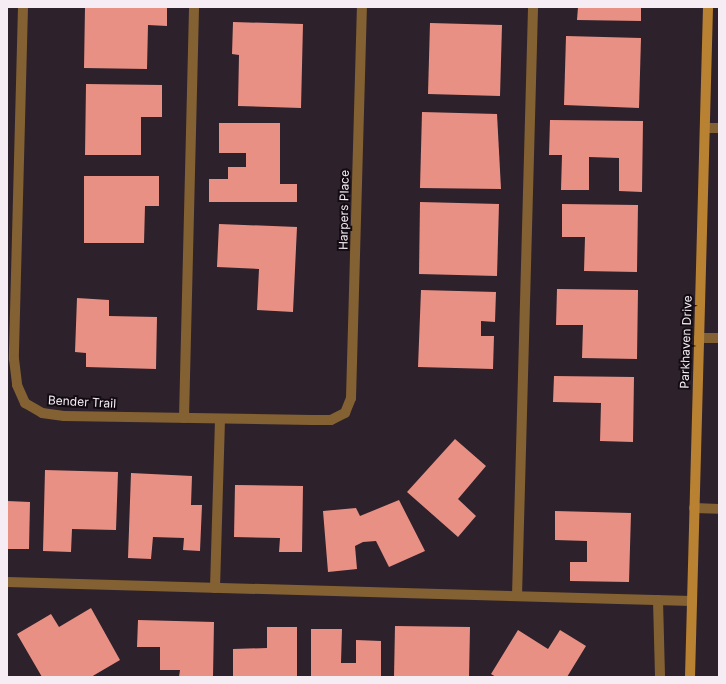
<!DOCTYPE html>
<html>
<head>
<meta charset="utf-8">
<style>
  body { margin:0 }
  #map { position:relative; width:726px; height:684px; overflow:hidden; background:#2d212c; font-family:Inter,sans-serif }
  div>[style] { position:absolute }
  .building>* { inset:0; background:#e99084 }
  .lane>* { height:10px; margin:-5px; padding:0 5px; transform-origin:5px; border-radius:5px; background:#836133 }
  .street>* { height:10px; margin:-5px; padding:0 5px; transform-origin:5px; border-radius:5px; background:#836133 }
  .secondary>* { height:10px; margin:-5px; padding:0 5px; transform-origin:5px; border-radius:5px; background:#b88232 }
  span { translate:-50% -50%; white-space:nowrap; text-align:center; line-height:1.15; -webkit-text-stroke:4px #120c12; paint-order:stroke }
  .street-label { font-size:12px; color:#f5ecf4 }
  .frame { position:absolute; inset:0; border:8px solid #f5ecf4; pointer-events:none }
</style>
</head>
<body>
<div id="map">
  <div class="building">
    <i style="clip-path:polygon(85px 7px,167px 7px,167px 26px,148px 25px,147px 69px,84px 68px)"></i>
    <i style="clip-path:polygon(578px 7px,641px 7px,641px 21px,577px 20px)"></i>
    <i style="clip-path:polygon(233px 22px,303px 24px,301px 108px,238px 106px,239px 55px,232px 54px)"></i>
    <i style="clip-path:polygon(430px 23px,502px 25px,500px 96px,428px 94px)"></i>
    <i style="clip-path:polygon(566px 36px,641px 38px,639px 108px,564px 105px)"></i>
    <i style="clip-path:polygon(86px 84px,162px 85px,162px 117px,141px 117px,141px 155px,85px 155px)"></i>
    <i style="clip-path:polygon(422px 112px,497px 114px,501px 189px,420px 188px)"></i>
    <i style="clip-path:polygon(550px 120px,643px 121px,642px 192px,619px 191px,619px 158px,589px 157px,589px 190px,561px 190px,562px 155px,549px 155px)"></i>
    <i style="clip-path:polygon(219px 123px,280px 123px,280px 184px,297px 184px,297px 202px,209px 202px,209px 179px,228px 179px,228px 167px,246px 167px,246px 153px,219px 153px)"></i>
    <i style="clip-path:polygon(84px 176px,159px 176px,159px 206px,145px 206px,144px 243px,84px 243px)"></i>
    <i style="clip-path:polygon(420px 202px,499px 204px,497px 276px,419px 274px)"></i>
    <i style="clip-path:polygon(562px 204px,638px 205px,637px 272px,584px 271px,585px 237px,562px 237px)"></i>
    <i style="clip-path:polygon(219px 224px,297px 227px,293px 312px,257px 310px,259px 269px,217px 267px)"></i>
    <i style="clip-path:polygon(557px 289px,638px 290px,637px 359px,582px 358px,583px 325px,556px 325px)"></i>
    <i style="clip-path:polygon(421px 290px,496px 292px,495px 322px,481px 321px,481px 336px,494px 336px,493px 369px,418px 367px)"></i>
    <i style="clip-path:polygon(77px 298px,109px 300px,109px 316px,157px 317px,156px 369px,86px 367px,86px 353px,75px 352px)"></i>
    <i style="clip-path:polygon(554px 376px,634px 377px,633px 442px,600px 441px,601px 403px,553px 402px)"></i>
    <i style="clip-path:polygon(455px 439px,486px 466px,458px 499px,476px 516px,458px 537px,407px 492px)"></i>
    <i style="clip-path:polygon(45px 470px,118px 472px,116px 530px,72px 529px,71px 552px,43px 551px)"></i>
    <i style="clip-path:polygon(131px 473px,192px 476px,191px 505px,202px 505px,200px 551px,183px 550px,184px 538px,153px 537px,151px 559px,128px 558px)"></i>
    <i style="clip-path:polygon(235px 485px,303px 486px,302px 552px,279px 552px,280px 538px,234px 537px)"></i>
    <i style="clip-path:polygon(399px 500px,425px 551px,389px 567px,376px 541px,363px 542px,355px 546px,357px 569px,328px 572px,323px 511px,356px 508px,360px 516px)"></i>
    <i style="clip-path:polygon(7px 501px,30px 502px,29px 549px,7px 549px)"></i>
    <i style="clip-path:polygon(555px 511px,631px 513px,629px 582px,570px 581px,570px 562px,587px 562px,587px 541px,555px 540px)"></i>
    <i style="clip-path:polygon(91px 608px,120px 660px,91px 677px,42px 677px,17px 634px,51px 614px,59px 627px)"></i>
    <i style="clip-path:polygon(138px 620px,214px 622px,213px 677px,179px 677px,180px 670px,160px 670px,160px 647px,137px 647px)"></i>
    <i style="clip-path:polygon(395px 626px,470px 627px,469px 677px,394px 677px)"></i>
    <i style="clip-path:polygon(267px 627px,297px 627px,297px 677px,233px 677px,233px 649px,267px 648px)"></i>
    <i style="clip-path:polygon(311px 629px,342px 629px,341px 663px,356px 663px,356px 640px,381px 641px,381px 677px,311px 677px)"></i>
    <i style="clip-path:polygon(518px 630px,548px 649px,560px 630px,586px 646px,567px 677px,496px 677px,491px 674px)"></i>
  </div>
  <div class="lane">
    <i style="left:699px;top:338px;width:20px"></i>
    <i style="left:184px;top:418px;width:411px;rotate:-88.6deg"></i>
    <i style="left:7px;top:582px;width:685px;rotate:1.59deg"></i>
    <i style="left:215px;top:588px;width:169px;rotate:-88.3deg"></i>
    <i style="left:517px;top:596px;width:589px;rotate:-88.44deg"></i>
    <i style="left:658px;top:600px;width:77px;rotate:88.5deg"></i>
  </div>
  <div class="street">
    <i style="left:23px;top:7px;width:352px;rotate:91.5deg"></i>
    <i style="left:14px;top:359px;width:26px;rotate:83deg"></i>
    <i style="left:17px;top:385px;width:20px;rotate:66deg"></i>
    <i style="left:25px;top:403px;width:20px;rotate:30deg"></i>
    <i style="left:42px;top:413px;width:22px;rotate:8deg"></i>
    <i style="left:64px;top:416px;width:248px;rotate:0.9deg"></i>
    <i style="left:312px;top:420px;width:19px"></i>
    <i style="left:331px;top:420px;width:16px;rotate:-27deg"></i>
    <i style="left:345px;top:413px;width:16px;rotate:-68deg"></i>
    <i style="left:351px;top:398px;width:391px;rotate:-88.4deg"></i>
    <i style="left:705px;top:128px;width:14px"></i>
    <i style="left:694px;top:508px;width:25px;rotate:2deg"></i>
  </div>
  <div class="secondary">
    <i style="left:690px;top:677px;width:670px;rotate:-88.46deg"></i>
  </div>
  <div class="street-label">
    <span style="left:344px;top:210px;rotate:-89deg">Harpers Place</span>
    <span style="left:686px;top:342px;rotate:-88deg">Parkhaven Drive</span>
    <span style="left:82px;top:402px;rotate:3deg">Bender Trail</span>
  </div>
  <div class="frame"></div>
</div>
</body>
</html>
